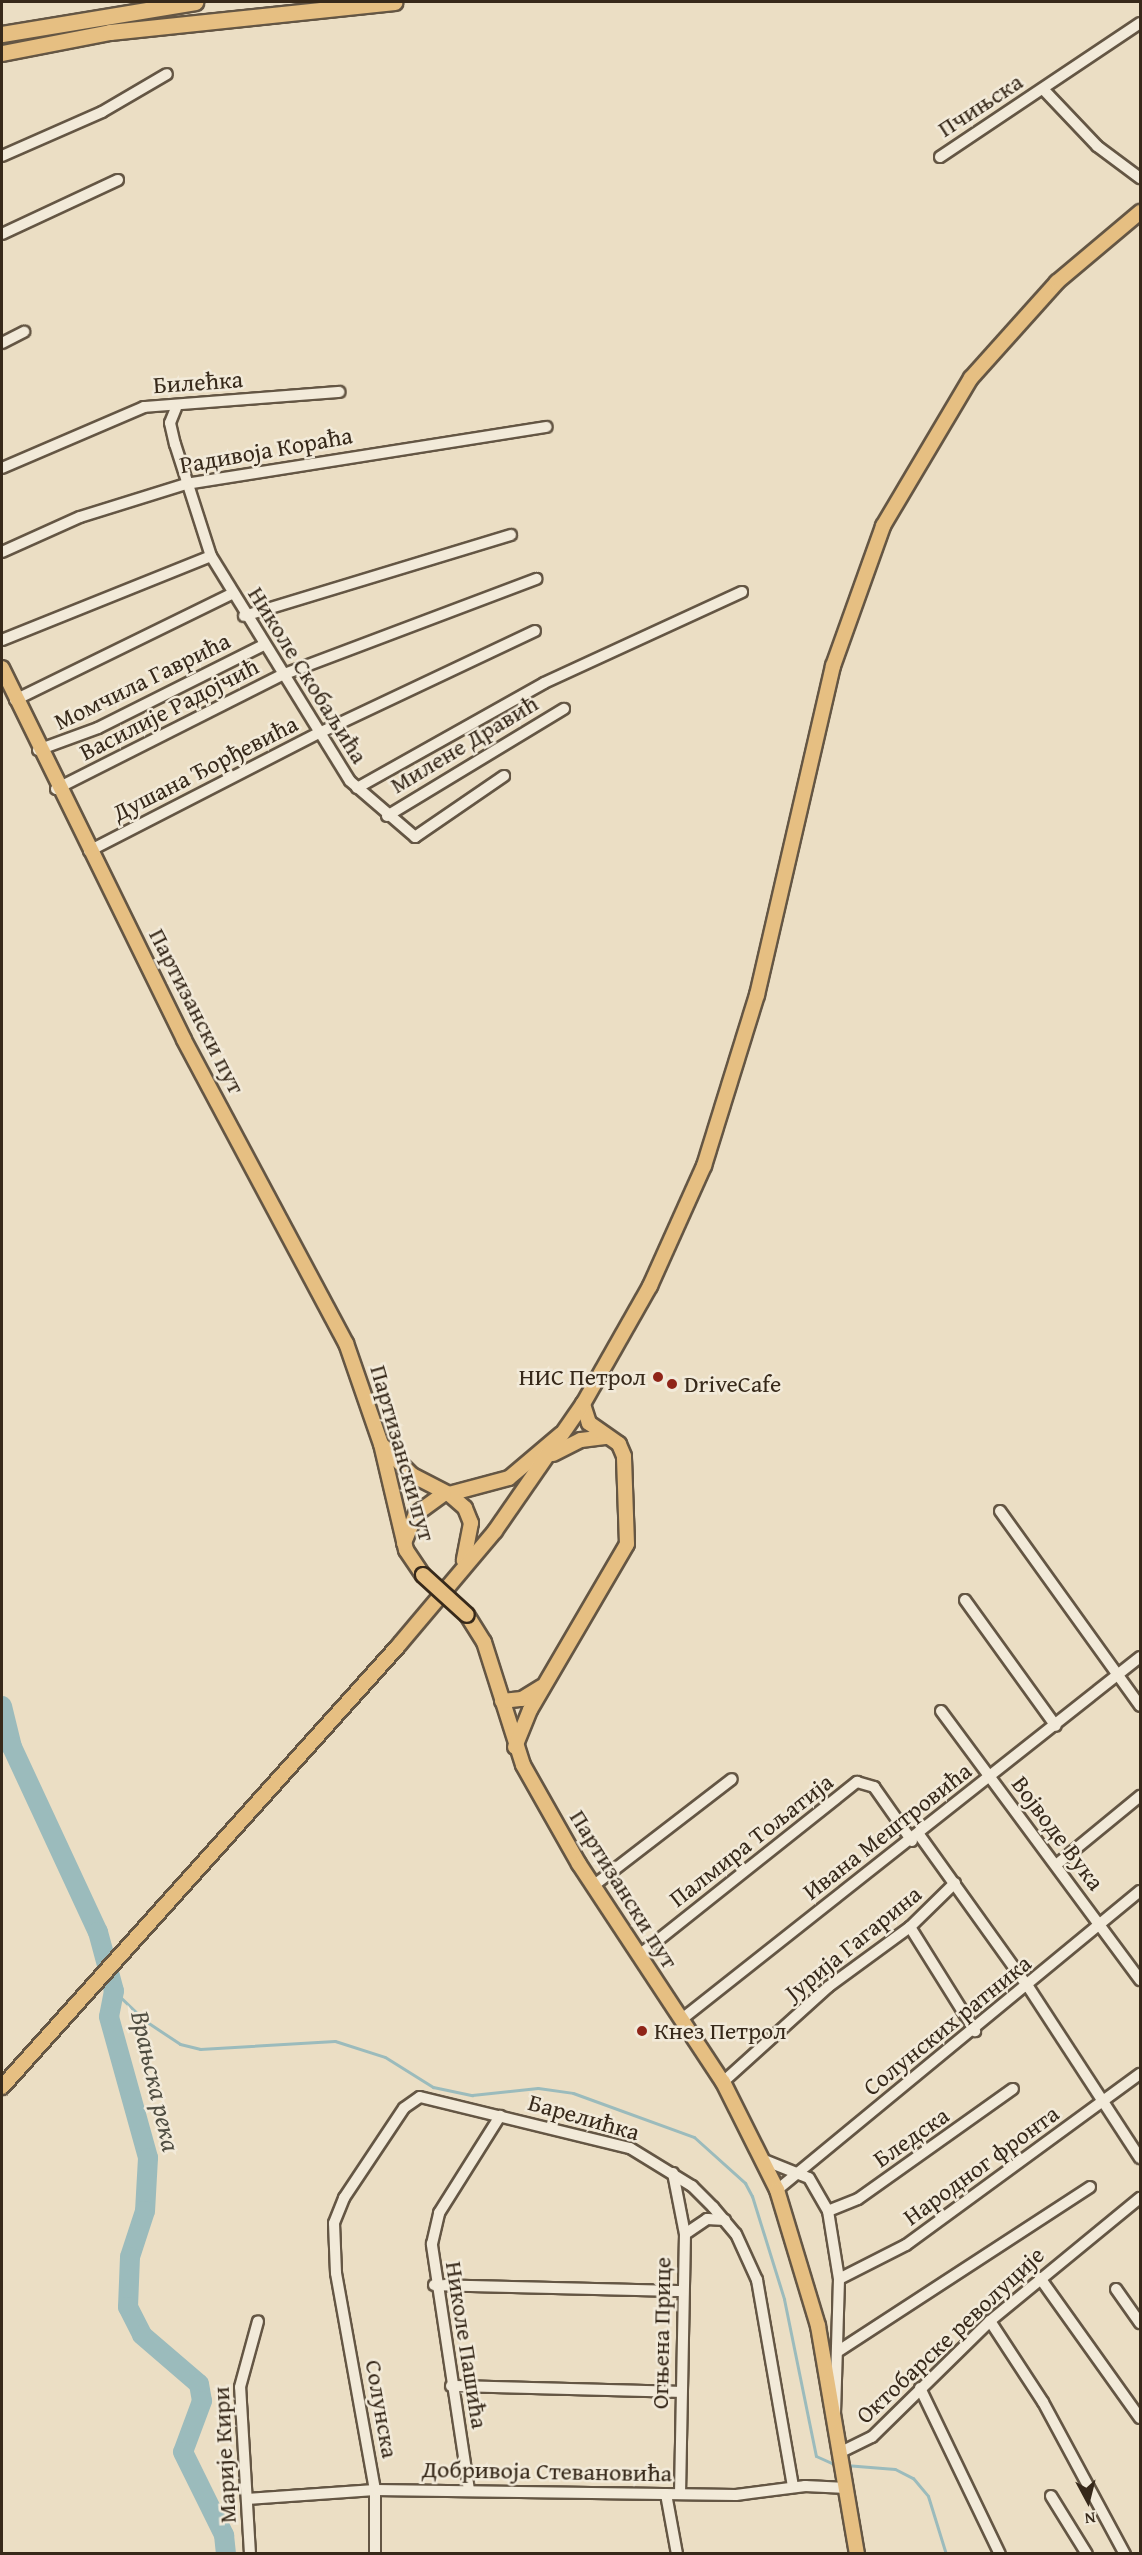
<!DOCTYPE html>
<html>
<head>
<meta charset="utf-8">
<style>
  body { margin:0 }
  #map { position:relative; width:1142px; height:2555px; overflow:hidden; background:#ebdec4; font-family:"Gentium Book Plus",serif }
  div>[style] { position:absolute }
  .stream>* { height:3px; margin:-1.5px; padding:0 1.5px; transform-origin:1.5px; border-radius:1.5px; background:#9bbbbc }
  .river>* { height:20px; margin:-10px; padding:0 10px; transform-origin:10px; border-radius:10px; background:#9bbbbc }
  .roads { filter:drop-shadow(2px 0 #645644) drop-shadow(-2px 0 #645644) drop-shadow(0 2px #645644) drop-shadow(0 -2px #645644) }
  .minor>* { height:10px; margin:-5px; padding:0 5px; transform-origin:5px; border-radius:5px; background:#f2ead9 }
  .major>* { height:14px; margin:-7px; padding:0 7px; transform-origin:7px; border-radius:7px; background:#e6bf82 }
  .highway>* { height:15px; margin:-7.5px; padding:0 7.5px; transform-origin:7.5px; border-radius:7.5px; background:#e6bf82 }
  .bridges { filter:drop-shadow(2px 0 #37291a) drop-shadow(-2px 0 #37291a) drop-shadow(0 2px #37291a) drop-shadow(0 -2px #37291a) }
  .major-bridge>* { height:14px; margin:-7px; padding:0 7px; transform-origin:7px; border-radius:7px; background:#e6bf82 }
  .dots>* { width:16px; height:16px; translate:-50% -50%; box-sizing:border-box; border:3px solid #f2ead9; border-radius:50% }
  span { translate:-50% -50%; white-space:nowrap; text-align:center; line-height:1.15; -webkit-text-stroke:5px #f2ead9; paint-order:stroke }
  .street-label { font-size:24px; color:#37291a }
  .poi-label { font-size:24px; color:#37291a }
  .right { translate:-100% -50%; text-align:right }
  .left { translate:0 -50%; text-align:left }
  .water-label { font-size:26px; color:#504e42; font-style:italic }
  .frame { position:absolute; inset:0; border:3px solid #37291a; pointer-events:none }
  .north { position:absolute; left:1058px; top:2471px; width:60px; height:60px; -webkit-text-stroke:4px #f2ead9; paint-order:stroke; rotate:173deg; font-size:16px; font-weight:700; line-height:24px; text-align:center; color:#37291a }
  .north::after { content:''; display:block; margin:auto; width:21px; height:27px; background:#37291a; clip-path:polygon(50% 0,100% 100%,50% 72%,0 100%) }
</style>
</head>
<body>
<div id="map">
  <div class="stream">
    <i style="left:114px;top:1991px;width:42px;rotate:44deg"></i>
    <i style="left:144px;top:2020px;width:43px;rotate:33.7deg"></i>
    <i style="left:180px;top:2044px;width:21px;rotate:14deg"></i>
    <i style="left:200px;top:2049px;width:135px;rotate:-3.4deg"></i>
    <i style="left:335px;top:2041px;width:52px;rotate:17.7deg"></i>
    <i style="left:385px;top:2057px;width:57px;rotate:32deg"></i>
    <i style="left:433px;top:2087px;width:40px;rotate:12deg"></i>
    <i style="left:472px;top:2095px;width:66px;rotate:-6.1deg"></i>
    <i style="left:538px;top:2088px;width:35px;rotate:8deg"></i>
    <i style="left:573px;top:2093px;width:129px;rotate:20deg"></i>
    <i style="left:694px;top:2137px;width:69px;rotate:42deg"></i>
    <i style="left:745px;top:2183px;width:15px;rotate:62deg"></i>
    <i style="left:752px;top:2196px;width:108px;rotate:72.7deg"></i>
    <i style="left:784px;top:2299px;width:160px;rotate:78.5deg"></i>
    <i style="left:816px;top:2456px;width:24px;rotate:24deg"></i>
    <i style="left:845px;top:2465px;width:50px;rotate:4.6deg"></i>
    <i style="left:895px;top:2469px;width:20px;rotate:27deg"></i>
    <i style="left:913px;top:2478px;width:23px;rotate:50deg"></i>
    <i style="left:928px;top:2496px;width:61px;rotate:72.8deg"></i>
  </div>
  <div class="river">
    <i style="left:2px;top:1706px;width:42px;rotate:76.3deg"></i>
    <i style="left:12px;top:1747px;width:204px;rotate:65.1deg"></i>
    <i style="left:98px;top:1932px;width:61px;rotate:74.8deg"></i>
    <i style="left:114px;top:1991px;width:26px;rotate:101deg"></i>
    <i style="left:109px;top:2017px;width:146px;rotate:74.5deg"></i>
    <i style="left:148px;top:2158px;width:53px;rotate:93.2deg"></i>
    <i style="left:145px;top:2211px;width:48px;rotate:108.1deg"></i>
    <i style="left:130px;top:2257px;width:50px;rotate:92.3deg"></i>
    <i style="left:128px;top:2307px;width:31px;rotate:63deg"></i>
    <i style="left:142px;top:2335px;width:75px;rotate:40.7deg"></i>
    <i style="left:199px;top:2384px;width:17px;rotate:80deg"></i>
    <i style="left:202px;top:2401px;width:54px;rotate:110.4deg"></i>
    <i style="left:183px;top:2452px;width:93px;rotate:63.7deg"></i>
    <i style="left:224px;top:2535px;width:19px;rotate:84deg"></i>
  </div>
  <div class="roads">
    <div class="minor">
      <i style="left:1043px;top:89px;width:79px;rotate:46.5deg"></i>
      <i style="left:1097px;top:146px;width:54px;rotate:36.7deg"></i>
      <i style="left:2px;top:156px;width:109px;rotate:-23.7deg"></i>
      <i style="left:102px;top:112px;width:75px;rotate:-30.3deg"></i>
      <i style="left:940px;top:157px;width:241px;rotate:-33.8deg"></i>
      <i style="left:2px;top:234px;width:128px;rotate:-25deg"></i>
      <i style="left:2px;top:343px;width:25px;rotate:-27deg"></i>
      <i style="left:176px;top:408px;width:16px;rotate:112deg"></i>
      <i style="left:170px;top:423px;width:22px;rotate:77deg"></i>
      <i style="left:175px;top:444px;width:118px;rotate:72.2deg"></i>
      <i style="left:211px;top:556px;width:264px;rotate:58.3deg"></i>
      <i style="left:350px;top:781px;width:86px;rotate:40.7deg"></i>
      <i style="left:415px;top:837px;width:108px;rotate:-34.4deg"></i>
      <i style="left:2px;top:468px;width:155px;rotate:-23.2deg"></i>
      <i style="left:144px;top:407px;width:196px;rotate:-4.4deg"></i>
      <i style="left:2px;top:552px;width:85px;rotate:-24.2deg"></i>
      <i style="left:80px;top:517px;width:111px;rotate:-17.3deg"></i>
      <i style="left:186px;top:484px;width:365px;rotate:-9deg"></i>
      <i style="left:244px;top:616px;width:279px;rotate:-16.9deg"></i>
      <i style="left:2px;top:640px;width:225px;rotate:-21.9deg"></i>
      <i style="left:15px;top:700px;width:241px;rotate:-26.1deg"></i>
      <i style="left:38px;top:750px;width:64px;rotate:-20.1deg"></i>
      <i style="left:98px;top:728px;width:183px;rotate:-26.6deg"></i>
      <i style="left:357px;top:788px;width:214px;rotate:-29.3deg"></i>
      <i style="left:544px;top:683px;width:218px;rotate:-24.7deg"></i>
      <i style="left:56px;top:789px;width:253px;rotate:-26.8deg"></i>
      <i style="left:282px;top:675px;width:272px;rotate:-20.7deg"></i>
      <i style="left:387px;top:816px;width:207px;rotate:-31.2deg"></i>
      <i style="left:89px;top:851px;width:256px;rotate:-27.2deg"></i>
      <i style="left:317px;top:734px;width:241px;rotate:-25.3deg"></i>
      <i style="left:1000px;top:1511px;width:240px;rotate:54.3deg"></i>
      <i style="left:965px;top:1600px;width:155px;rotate:54.2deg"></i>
      <i style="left:941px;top:1711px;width:335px;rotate:53.5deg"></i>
      <i style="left:920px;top:1836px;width:187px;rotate:54.4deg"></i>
      <i style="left:1029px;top:1988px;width:203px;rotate:56.9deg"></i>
      <i style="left:1056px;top:1865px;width:109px;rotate:-39.4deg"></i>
      <i style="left:593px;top:1886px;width:175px;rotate:-37.6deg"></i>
      <i style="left:910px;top:1927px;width:123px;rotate:58deg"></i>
      <i style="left:638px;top:1956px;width:280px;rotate:-38.5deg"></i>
      <i style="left:857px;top:1782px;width:18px;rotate:16deg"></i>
      <i style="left:874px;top:1787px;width:66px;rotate:54.9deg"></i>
      <i style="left:682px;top:2019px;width:584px;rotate:-38.32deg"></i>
      <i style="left:723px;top:2082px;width:142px;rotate:-42.1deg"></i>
      <i style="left:828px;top:1987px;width:102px;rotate:-36.2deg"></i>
      <i style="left:910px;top:1927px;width:63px;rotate:-44.4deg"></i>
      <i style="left:764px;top:2160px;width:48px;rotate:21.8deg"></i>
      <i style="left:809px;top:2178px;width:38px;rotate:60deg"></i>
      <i style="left:828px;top:2211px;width:69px;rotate:80.8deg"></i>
      <i style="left:839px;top:2279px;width:135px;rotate:91.7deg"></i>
      <i style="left:673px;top:2173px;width:62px;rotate:78.9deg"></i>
      <i style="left:685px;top:2234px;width:260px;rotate:91.1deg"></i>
      <i style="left:777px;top:2190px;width:470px;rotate:-39.5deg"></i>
      <i style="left:828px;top:2211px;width:32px;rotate:-22deg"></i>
      <i style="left:858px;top:2199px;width:190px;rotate:-35.4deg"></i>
      <i style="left:685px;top:2234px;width:27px;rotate:-34deg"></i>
      <i style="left:707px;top:2219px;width:18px;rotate:3deg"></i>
      <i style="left:1040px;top:2278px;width:172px;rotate:54.5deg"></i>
      <i style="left:839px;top:2279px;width:75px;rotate:-26.9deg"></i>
      <i style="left:906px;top:2245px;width:290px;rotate:-36.2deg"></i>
      <i style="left:434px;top:2285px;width:249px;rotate:1.4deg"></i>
      <i style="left:1116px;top:2289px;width:42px;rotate:54.8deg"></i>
      <i style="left:990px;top:2321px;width:97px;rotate:56.8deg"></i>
      <i style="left:1043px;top:2402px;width:173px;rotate:61.7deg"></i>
      <i style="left:837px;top:2352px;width:302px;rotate:-33.1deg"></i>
      <i style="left:451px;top:2386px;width:228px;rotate:1.5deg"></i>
      <i style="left:920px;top:2388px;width:184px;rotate:64.3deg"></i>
      <i style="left:841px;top:2452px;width:34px;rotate:-26deg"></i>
      <i style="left:872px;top:2437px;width:165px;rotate:-44.5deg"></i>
      <i style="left:990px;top:2321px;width:194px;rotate:-39.4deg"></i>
      <i style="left:469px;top:2490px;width:249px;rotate:-98.6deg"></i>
      <i style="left:432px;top:2244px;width:32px;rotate:-77deg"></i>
      <i style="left:439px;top:2213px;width:115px;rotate:-57.8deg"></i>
      <i style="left:666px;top:2494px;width:61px;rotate:79.6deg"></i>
      <i style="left:1051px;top:2496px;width:68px;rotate:58.2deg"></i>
      <i style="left:247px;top:2499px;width:128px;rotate:-4deg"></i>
      <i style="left:375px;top:2490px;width:361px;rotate:0.8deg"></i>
      <i style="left:736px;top:2495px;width:70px;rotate:-7.4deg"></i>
      <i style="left:805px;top:2486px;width:42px;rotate:2.7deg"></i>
      <i style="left:250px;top:2554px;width:167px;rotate:-93.4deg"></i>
      <i style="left:240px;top:2387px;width:68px;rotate:-74.7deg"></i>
      <i style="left:375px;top:2554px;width:64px;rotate:-90deg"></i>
      <i style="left:375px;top:2490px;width:220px;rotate:-100.2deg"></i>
      <i style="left:336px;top:2273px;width:50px;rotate:-92.3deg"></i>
      <i style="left:334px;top:2223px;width:27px;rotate:-68deg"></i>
      <i style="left:344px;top:2198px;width:108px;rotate:-56.3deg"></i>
      <i style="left:404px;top:2108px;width:19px;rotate:-35deg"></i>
      <i style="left:420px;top:2097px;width:216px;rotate:13.7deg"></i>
      <i style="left:630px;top:2148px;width:73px;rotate:31.5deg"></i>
      <i style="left:692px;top:2186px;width:30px;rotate:45deg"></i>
      <i style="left:713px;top:2207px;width:35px;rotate:50deg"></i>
      <i style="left:736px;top:2234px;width:51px;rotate:65.5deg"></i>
      <i style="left:757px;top:2280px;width:210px;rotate:80.1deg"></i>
    </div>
    <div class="major">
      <i style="left:2px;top:668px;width:414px;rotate:63.9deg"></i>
      <i style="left:184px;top:1040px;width:344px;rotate:61.9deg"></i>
      <i style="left:346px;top:1343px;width:107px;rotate:70.9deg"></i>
      <i style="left:381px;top:1444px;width:109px;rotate:76.7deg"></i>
      <i style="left:406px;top:1550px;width:30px;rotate:56deg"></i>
      <i style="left:383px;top:1446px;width:41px;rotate:45deg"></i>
      <i style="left:412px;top:1475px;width:42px;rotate:27.2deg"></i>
      <i style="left:449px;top:1494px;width:62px;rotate:-14.9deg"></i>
      <i style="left:509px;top:1478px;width:68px;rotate:-40.2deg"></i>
      <i style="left:553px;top:1454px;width:31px;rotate:-27deg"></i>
      <i style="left:581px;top:1440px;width:26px;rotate:-7deg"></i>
      <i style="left:449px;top:1494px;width:21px;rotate:41deg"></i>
      <i style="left:465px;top:1508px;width:16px;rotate:68deg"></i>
      <i style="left:471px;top:1523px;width:38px;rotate:101deg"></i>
      <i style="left:404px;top:1543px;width:31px;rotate:-68deg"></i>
      <i style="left:416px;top:1514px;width:34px;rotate:-36deg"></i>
      <i style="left:467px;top:1615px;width:32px;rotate:58deg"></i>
      <i style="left:484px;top:1642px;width:129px;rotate:72.4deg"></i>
      <i style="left:523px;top:1765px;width:114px;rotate:60.5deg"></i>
      <i style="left:579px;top:1864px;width:261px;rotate:56.6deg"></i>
      <i style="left:723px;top:2082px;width:121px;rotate:63.4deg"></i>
      <i style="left:777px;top:2190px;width:142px;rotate:73.2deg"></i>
      <i style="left:818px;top:2326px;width:231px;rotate:80.3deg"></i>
      <i style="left:502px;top:1701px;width:20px;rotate:-6deg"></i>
      <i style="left:522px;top:1699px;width:22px;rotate:-32deg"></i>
      <i style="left:515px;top:1747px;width:40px;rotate:-68deg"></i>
      <i style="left:530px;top:1710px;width:192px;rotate:-59.7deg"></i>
      <i style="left:627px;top:1544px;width:88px;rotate:-92deg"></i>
      <i style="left:624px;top:1456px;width:13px;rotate:-113deg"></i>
      <i style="left:619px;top:1444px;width:37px;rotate:-145deg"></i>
      <i style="left:589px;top:1423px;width:20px;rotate:-108deg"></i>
      <i style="left:2px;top:2087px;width:594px;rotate:-48.07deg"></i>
      <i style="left:399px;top:1645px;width:149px;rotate:-49.9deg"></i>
      <i style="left:495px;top:1531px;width:155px;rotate:-55.3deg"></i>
      <i style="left:583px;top:1404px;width:136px;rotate:-60.4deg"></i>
      <i style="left:650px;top:1286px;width:132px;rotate:-65.8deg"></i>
      <i style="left:704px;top:1166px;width:179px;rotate:-72.8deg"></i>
      <i style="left:757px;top:995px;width:338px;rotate:-77deg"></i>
      <i style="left:833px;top:666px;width:149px;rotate:-70.3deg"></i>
      <i style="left:883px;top:526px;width:172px;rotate:-59.3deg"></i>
      <i style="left:971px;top:378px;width:129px;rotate:-48.1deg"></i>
      <i style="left:1057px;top:282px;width:109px;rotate:-40.1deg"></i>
    </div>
    <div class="highway">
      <i style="left:2px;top:34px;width:196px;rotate:-9.4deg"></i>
      <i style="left:2px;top:53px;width:110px;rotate:-11deg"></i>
      <i style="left:110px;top:32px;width:286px;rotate:-6deg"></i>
    </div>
  </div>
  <div class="bridges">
    <div class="major-bridge">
      <i style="left:423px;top:1575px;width:59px;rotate:42.3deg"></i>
    </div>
  </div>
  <div class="dots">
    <i style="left:658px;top:1377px;background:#8f2418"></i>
    <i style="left:672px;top:1384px;background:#8f2418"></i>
    <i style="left:642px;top:2031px;background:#8f2418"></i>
  </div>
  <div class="street-label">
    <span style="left:980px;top:105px;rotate:-33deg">Пчињска</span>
    <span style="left:198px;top:382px;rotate:-4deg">Билећка</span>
    <span style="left:266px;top:450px;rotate:-10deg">Радивоја Кораћа</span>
    <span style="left:308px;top:675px;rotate:58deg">Николе Скобаљића</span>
    <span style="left:142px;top:681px;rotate:-26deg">Момчила Гаврића</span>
    <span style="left:169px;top:709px;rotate:-27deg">Василије Радојчић</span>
    <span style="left:464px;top:744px;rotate:-31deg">Милене Дравић</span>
    <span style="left:205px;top:768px;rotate:-27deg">Душана Ђорђевића</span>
    <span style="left:197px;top:1011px;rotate:63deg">Партизански пут</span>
    <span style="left:403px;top:1453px;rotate:74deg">Партизански пут</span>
    <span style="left:887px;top:1831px;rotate:-38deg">Ивана Мештровића</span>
    <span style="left:1058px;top:1833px;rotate:53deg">Војводе Вука</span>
    <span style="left:751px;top:1840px;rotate:-38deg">Палмира Тољатија</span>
    <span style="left:624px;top:1889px;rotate:58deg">Партизански пут</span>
    <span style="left:853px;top:1943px;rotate:-39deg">Јурија Гагарина</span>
    <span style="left:947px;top:2025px;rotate:-39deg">Солунских ратника</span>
    <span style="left:584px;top:2117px;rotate:16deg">Барелићка</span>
    <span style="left:911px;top:2137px;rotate:-35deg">Бледска</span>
    <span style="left:981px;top:2165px;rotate:-36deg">Народног фронта</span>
    <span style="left:661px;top:2333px;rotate:-89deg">Огњена Прице</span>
    <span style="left:950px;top:2335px;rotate:-43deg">Октобарске револуције</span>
    <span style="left:467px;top:2345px;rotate:81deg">Николе Пашића</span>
    <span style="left:382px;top:2409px;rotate:80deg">Солунска</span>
    <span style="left:224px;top:2455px;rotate:-93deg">Марије Кири</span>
    <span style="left:547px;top:2471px;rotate:1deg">Добривоја Стевановића</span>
  </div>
  <div class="poi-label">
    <span class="right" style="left:646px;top:1377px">НИС Петрол</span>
    <span class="left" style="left:684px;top:1384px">DriveCafe</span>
    <span class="left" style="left:654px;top:2031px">Кнез Петрол</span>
  </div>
  <div class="water-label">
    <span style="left:156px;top:2081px;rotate:77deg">Врањска река</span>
  </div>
  <div class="frame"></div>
  <div class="north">N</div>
</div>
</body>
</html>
